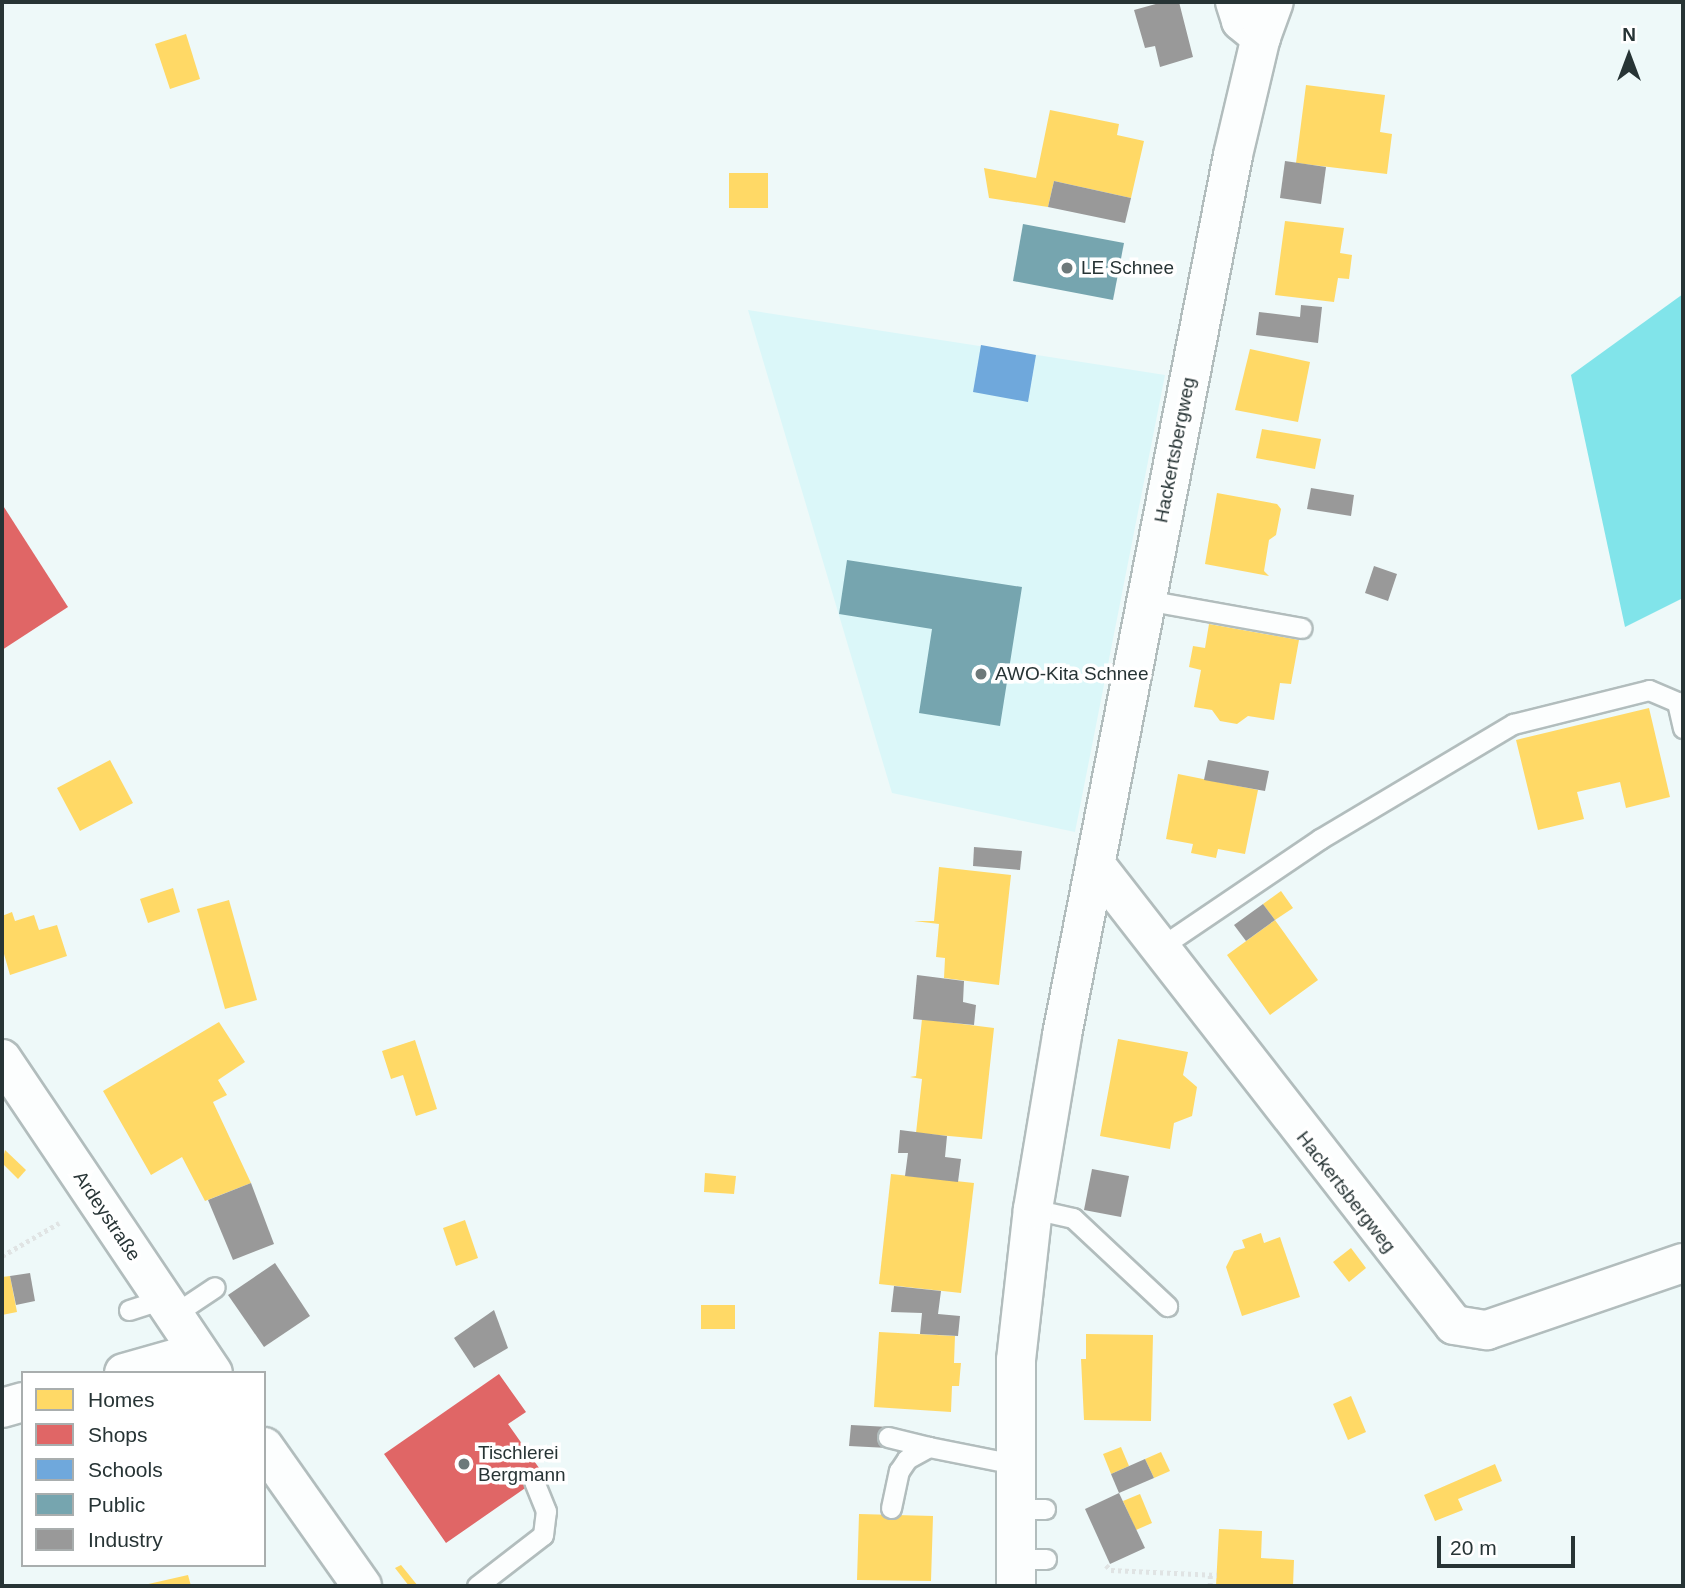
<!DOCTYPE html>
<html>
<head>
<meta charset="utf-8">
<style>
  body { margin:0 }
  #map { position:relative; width:1685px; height:1588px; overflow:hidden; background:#eef9f9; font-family:Helvetica,sans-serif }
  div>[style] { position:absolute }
  .built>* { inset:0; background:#dbf7f9 }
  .forest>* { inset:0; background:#81e4ea }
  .homes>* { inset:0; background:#ffd966 }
  .shops>* { inset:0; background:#e06666 }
  .schools>* { inset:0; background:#6fa8dc }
  .public>* { inset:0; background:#76a5af }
  .industry>* { inset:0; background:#999 }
  .path>* { height:4.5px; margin-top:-2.25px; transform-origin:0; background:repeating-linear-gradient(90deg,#e0e4e4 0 3.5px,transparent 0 7px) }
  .roads { filter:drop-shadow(2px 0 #b2bdbd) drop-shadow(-2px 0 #b2bdbd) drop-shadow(0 2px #b2bdbd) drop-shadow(0 -2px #b2bdbd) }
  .service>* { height:19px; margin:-9.5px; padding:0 9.5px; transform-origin:9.5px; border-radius:9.5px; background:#fcfefe }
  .minor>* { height:38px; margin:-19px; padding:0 19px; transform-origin:19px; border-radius:19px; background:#fcfefe }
  .secondary>* { height:38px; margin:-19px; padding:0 19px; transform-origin:19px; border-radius:19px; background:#fcfefe }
  .dots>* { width:19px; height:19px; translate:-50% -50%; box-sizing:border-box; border:4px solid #fff; border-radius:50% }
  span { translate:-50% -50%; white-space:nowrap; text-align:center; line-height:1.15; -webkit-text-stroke:7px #fff; paint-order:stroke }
  .poi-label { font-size:19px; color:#273435 }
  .left { translate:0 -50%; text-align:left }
  .street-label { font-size:19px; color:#273435 }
  .frame { position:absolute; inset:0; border:4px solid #273435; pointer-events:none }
  .legend { position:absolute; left:21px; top:1371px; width:245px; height:196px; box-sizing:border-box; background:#fff; border:2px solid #a9aeae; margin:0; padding:9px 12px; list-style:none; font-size:21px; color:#273435 }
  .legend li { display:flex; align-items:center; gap:14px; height:35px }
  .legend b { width:35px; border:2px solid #a9aeae }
  .north { position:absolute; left:1594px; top:21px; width:70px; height:70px; -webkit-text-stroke:5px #fff; paint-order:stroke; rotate:0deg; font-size:19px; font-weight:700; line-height:28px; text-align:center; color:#273435 }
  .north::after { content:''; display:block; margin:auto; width:24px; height:32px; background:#273435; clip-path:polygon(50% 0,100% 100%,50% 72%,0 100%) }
  .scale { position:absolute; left:1437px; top:1536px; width:138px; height:32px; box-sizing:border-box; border:4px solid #273435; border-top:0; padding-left:9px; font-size:21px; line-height:24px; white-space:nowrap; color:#273435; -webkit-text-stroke:5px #fff; paint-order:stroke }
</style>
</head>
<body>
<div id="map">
  <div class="built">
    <i style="clip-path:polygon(748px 310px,1165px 375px,1075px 832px,892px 793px)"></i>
  </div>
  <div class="forest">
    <i style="clip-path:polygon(1683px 294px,1683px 598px,1625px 627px,1571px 375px)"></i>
  </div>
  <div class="homes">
    <i style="clip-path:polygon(186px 34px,200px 79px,170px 89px,155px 44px)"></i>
    <i style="clip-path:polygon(1306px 85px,1385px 95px,1380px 132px,1392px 134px,1387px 174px,1296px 163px)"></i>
    <i style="clip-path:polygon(1050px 110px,1119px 124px,1117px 135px,1144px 141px,1131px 198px,1054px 181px,1048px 207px,989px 198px,984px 168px,1036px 178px)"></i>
    <i style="clip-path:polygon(729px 173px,768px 173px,768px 208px,729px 208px)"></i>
    <i style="clip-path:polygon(1285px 221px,1344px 228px,1340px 253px,1352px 255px,1349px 279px,1338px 278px,1334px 302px,1275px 295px)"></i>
    <i style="clip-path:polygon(1250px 349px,1310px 362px,1298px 422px,1235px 410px)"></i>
    <i style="clip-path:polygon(1262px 429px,1321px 439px,1315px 469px,1256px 458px)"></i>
    <i style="clip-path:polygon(1217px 493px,1277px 504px,1281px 509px,1276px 535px,1269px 540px,1264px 571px,1269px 576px,1205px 564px)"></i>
    <i style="clip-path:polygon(1209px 624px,1299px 640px,1291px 684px,1280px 683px,1274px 720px,1248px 716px,1237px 724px,1220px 721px,1212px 710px,1194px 707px,1201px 670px,1189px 667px,1193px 646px,1205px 648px)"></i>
    <i style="clip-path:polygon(1649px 708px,1670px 797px,1626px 808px,1620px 782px,1577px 792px,1584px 819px,1538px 830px,1516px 740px)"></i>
    <i style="clip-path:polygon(110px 760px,133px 803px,80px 831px,57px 788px)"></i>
    <i style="clip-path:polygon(1178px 774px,1258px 790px,1245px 854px,1218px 849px,1216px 858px,1191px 853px,1193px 844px,1166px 839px)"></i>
    <i style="clip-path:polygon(939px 867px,1011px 875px,999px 985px,944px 978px,945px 958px,936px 957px,939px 924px,914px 921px,934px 921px)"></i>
    <i style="clip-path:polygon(173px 888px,180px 912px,148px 923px,140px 899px)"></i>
    <i style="clip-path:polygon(1281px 891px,1293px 908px,1275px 920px,1318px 980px,1270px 1015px,1227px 955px,1275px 920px,1263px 904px)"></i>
    <i style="clip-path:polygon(229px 900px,257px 1000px,225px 1009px,197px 909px)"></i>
    <i style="clip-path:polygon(12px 912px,15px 921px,34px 915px,39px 930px,57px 925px,67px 956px,10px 975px,2px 947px,2px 916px)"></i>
    <i style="clip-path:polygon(922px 1019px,994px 1028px,982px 1139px,916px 1133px,922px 1079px,910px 1077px,916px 1076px)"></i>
    <i style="clip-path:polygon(219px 1022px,245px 1062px,218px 1080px,227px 1095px,213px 1102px,251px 1183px,205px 1201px,182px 1157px,151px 1175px,103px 1091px)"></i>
    <i style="clip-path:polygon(1118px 1039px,1188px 1052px,1183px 1075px,1197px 1087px,1192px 1116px,1174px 1123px,1170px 1149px,1100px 1136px)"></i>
    <i style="clip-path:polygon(415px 1040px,437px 1109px,416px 1116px,403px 1075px,391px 1079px,382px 1051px)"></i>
    <i style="clip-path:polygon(5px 1150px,26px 1170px,18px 1179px,2px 1163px)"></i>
    <i style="clip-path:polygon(705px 1173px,736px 1176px,734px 1194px,704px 1192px)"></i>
    <i style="clip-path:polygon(891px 1174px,974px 1183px,961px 1293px,879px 1284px)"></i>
    <i style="clip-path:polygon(465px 1220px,478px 1258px,456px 1266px,443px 1228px)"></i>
    <i style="clip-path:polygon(1261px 1233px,1264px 1243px,1280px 1237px,1300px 1297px,1242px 1316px,1226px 1267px,1234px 1251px,1245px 1248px,1242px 1240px)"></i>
    <i style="clip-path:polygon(1351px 1248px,1366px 1268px,1349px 1282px,1333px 1262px)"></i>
    <i style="clip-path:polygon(10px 1276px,17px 1312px,2px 1315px,2px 1277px)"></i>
    <i style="clip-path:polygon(701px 1305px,735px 1305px,735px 1329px,701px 1329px)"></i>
    <i style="clip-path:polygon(879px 1332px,955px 1336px,954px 1363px,961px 1363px,960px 1374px,959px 1386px,952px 1386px,951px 1412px,874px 1407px)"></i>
    <i style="clip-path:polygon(1086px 1334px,1153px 1335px,1151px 1421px,1084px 1420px,1081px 1359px,1086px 1359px)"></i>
    <i style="clip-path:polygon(1351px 1396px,1366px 1432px,1348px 1440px,1333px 1404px)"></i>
    <i style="clip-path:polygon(1121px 1447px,1129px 1466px,1111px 1474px,1103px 1454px)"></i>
    <i style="clip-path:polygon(1161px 1452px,1170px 1471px,1154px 1478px,1145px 1459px)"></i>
    <i style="clip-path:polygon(1495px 1464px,1502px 1481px,1458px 1499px,1463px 1510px,1435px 1521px,1424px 1495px)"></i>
    <i style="clip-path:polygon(1140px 1494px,1152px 1523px,1136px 1530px,1123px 1501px)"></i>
    <i style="clip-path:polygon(859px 1514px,933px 1516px,931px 1581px,857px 1580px)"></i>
    <i style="clip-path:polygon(1219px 1529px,1262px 1531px,1261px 1558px,1294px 1560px,1293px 1586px,1216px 1586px)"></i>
    <i style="clip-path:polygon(401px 1565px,418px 1586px,409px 1586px,395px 1568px)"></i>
    <i style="clip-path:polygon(188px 1575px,191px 1586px,144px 1586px,144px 1585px)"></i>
  </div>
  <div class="shops">
    <i style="clip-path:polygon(2px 504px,68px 607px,2px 650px)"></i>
    <i style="clip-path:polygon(499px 1374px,526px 1412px,508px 1424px,544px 1475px,446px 1543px,384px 1454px)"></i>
  </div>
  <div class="schools">
    <i style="clip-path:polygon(981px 345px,1036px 355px,1028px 402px,973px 392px)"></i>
  </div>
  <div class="public">
    <i style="clip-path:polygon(1023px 224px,1124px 243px,1113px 300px,1013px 281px)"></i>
    <i style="clip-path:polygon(847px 560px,1022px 587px,1000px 726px,919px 713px,932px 629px,839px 614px)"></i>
  </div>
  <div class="industry">
    <i style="clip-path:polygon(1163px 2px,1179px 2px,1193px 57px,1160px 67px,1155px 46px,1145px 48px,1134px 10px)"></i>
    <i style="clip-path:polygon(1285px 161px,1326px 167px,1321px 204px,1280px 198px)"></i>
    <i style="clip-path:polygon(1054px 181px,1131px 198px,1125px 223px,1048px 207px)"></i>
    <i style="clip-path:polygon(1301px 305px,1322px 307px,1318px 343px,1256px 335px,1259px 312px,1300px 317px)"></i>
    <i style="clip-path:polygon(1311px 488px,1354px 495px,1351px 516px,1307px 509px)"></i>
    <i style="clip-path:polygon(1374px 566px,1397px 574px,1388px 601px,1365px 593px)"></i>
    <i style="clip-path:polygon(1208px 760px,1269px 771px,1265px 791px,1204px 780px)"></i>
    <i style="clip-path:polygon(974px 847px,1022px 851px,1020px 870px,973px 866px)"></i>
    <i style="clip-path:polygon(1263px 904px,1275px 920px,1246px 941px,1234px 925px)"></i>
    <i style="clip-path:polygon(917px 975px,964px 981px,963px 1002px,976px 1005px,974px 1025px,913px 1019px)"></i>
    <i style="clip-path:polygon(900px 1130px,947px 1136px,945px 1157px,961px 1159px,958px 1182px,905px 1176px,908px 1153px,898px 1153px)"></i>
    <i style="clip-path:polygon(1092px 1169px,1129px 1176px,1121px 1217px,1084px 1210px)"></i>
    <i style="clip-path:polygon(251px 1183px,274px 1244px,233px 1260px,208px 1200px)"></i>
    <i style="clip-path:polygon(275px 1263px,310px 1316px,264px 1347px,228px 1295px)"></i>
    <i style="clip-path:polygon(30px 1273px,35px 1301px,16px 1305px,10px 1276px)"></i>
    <i style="clip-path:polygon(894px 1286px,941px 1291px,938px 1314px,960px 1316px,958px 1336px,920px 1334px,922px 1313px,891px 1312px)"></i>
    <i style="clip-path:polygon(494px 1310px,508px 1348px,474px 1368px,454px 1338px)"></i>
    <i style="clip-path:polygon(851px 1425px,889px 1427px,888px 1448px,849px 1446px)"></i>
    <i style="clip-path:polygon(1145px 1459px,1154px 1478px,1119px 1493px,1111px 1474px)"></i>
    <i style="clip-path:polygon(1119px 1493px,1145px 1548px,1110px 1564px,1085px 1509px)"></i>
  </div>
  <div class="path">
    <i style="left:2px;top:1256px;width:66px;rotate:-30.1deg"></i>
    <i style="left:1106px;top:1565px;width:7px;rotate:45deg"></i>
    <i style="left:1111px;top:1570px;width:106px;rotate:2.7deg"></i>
    <i style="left:1210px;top:1586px;width:11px;rotate:-90deg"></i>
  </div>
  <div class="roads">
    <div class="service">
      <i style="left:1146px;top:600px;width:158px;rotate:10.2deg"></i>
      <i style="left:1162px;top:946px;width:191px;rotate:-34.1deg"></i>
      <i style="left:1320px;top:839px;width:225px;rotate:-30.8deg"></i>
      <i style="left:1513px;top:724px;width:140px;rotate:-14deg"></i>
      <i style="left:1649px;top:690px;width:30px;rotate:23deg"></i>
      <i style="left:1677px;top:702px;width:27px;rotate:77deg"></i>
      <i style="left:1033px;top:1209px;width:41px;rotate:12.7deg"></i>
      <i style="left:1073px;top:1218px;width:129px;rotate:43.1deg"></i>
      <i style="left:129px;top:1310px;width:35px;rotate:-18deg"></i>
      <i style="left:173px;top:1315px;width:50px;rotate:-33.7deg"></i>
      <i style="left:888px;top:1437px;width:42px;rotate:13.7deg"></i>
      <i style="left:891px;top:1508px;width:38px;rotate:-78deg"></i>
      <i style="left:899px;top:1471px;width:14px;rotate:-56deg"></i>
      <i style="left:907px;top:1459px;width:25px;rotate:-29deg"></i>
      <i style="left:929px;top:1447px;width:87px;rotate:11.3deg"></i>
      <i style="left:1015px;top:1509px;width:30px"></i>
      <i style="left:1015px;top:1559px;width:31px"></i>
      <i style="left:477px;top:1586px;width:83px;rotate:-37.7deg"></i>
      <i style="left:543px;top:1535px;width:24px;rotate:-83deg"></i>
      <i style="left:546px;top:1511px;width:31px;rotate:-112deg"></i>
    </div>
    <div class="minor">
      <i style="left:1235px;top:2px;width:20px;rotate:72deg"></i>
      <i style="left:1241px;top:21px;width:26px;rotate:39deg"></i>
      <i style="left:1095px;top:864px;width:584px;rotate:52.09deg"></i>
      <i style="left:1454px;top:1325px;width:33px;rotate:9deg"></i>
      <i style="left:1487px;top:1330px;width:207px;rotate:-18.9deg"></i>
      <i style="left:124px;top:1373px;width:77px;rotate:-15.8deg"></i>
      <i style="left:2px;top:1408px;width:22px;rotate:-16deg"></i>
      <i style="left:1016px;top:1586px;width:226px;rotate:-90deg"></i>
      <i style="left:1016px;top:1360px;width:152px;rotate:-83.6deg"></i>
      <i style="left:1033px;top:1209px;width:176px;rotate:-80.5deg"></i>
      <i style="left:1062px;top:1035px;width:896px;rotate:-79deg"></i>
      <i style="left:1233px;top:155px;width:121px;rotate:-76.7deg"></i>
      <i style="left:1261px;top:37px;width:37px;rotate:-70deg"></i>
    </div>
    <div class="secondary">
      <i style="left:2px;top:1059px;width:378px;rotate:56.1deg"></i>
      <i style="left:264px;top:1447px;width:170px;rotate:54.8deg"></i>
    </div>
  </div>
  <div class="dots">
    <i style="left:1067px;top:268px;background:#6d797a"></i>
    <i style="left:981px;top:674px;background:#6d797a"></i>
    <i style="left:464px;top:1464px;background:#6d797a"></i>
  </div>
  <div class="poi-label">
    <span class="left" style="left:1081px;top:268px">LE Schnee</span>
    <span class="left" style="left:995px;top:674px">AWO-Kita Schnee</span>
    <span class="left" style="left:478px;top:1464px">Tischlerei<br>Bergmann</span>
  </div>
  <div class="street-label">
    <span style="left:1175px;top:450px;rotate:-79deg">Hackertsbergweg</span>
    <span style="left:1346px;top:1192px;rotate:52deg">Hackertsbergweg</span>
    <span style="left:107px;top:1216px;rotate:56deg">Ardeystraße</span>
  </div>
  <div class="frame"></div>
  <ul class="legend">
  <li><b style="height:19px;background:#ffd966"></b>Homes</li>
  <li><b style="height:19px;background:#e06666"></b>Shops</li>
  <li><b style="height:19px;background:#6fa8dc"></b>Schools</li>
  <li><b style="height:19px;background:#76a5af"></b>Public</li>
  <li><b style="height:19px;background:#999"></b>Industry</li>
  </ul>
  <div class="north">N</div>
  <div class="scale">20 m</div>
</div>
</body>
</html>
